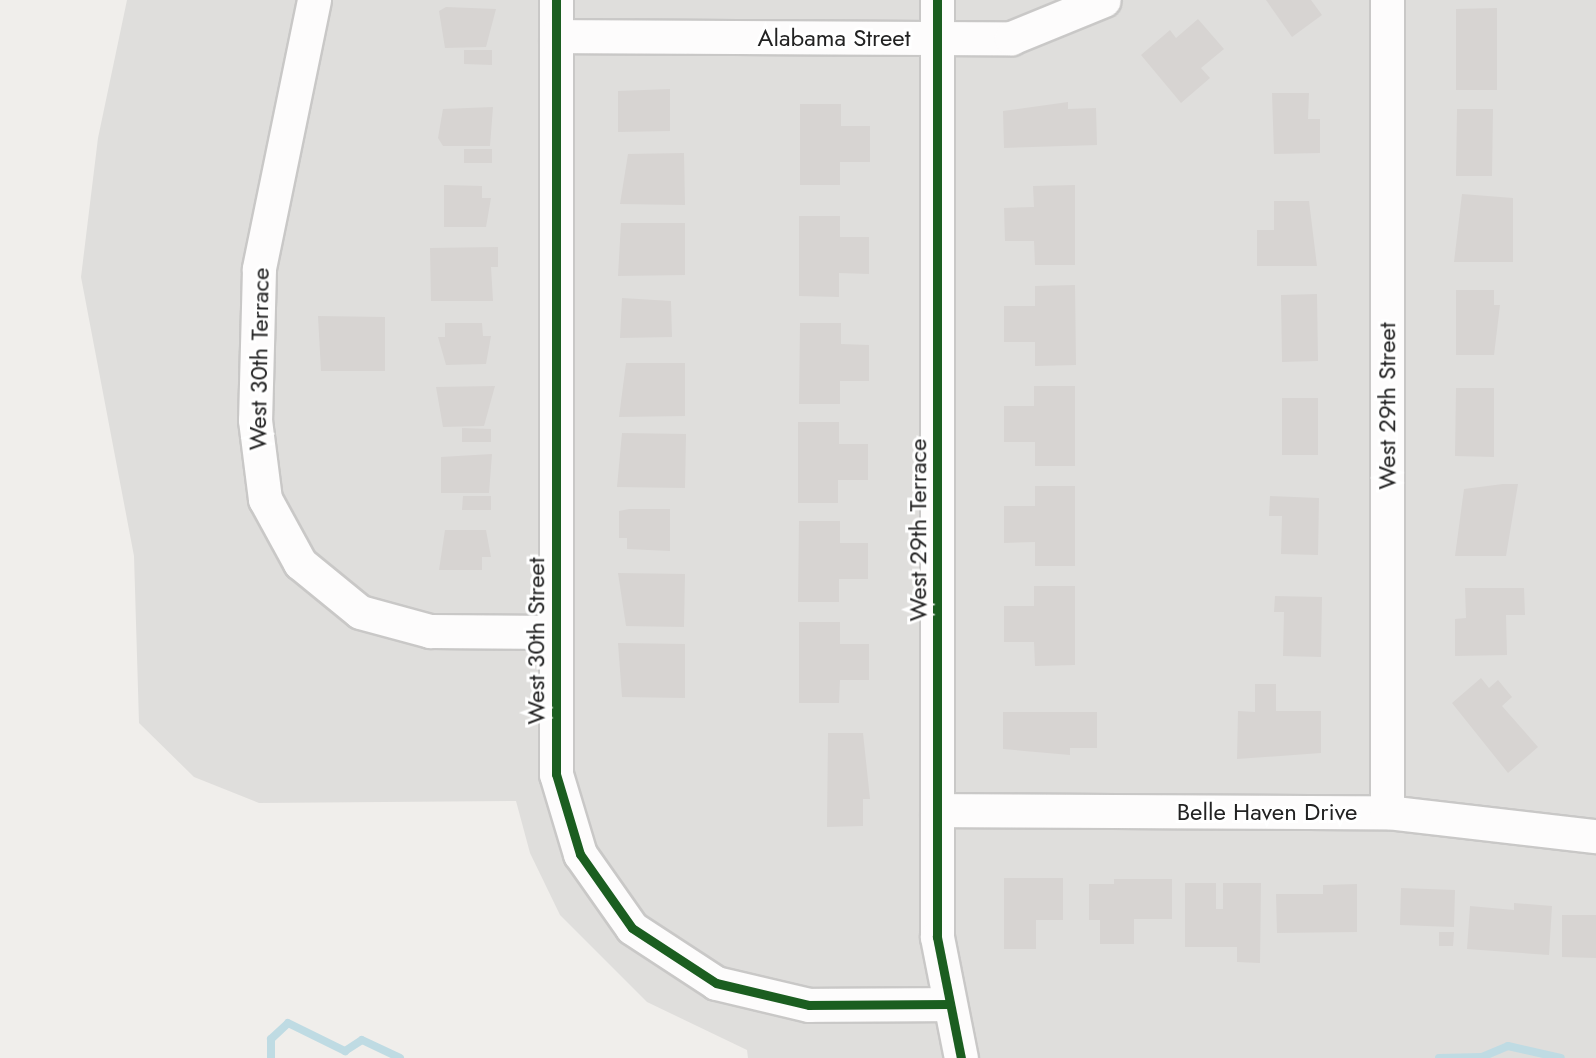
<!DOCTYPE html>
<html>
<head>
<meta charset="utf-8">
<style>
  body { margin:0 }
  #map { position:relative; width:1596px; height:1058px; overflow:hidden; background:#f0eeeb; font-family:Jost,sans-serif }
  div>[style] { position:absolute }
  .residential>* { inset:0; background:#dfdedc }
  .religious>* { inset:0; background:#dededc }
  .stream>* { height:8px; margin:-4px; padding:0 4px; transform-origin:4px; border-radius:4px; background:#bfdbe3 }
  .building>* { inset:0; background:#d7d4d2 }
  .roads { filter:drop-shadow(2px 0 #c9c8c7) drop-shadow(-2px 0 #c9c8c7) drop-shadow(0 2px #c9c8c7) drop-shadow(0 -2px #c9c8c7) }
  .minor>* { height:33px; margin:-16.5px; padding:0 16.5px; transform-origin:16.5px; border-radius:16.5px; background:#fdfcfc }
  .cycleway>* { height:9px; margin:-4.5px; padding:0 4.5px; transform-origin:4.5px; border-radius:4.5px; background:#1b5e20 }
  span { translate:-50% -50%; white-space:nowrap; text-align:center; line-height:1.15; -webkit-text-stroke:6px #fff; paint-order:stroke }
  .street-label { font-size:24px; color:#222 }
</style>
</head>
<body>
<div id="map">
  <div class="residential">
    <i style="clip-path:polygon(127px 0,1596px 0,1596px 1058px,748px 1058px,747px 1050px,647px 1002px,560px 915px,530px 853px,516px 801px,259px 803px,194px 777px,139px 723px,134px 556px,81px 277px,98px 138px)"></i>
  </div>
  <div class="religious">
    <i style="clip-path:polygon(1508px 1046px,1561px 1058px,1439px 1058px,1482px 1057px)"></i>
  </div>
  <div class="stream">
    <i style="left:271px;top:1058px;width:19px;rotate:-90deg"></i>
    <i style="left:271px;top:1039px;width:23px;rotate:-43deg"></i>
    <i style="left:288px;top:1023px;width:64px;rotate:26.2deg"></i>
    <i style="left:345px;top:1051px;width:20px;rotate:-33deg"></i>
    <i style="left:362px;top:1040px;width:42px;rotate:25.3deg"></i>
    <i style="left:1439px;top:1058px;width:43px;rotate:-1.3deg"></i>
    <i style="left:1482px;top:1057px;width:28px;rotate:-23deg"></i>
    <i style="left:1508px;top:1046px;width:54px;rotate:12.8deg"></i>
  </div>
  <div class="building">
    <i style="clip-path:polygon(1266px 0,1311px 0,1322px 15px,1292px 37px)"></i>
    <i style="clip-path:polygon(446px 7px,496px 9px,486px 47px,445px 48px,439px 11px)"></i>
    <i style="clip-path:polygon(1497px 8px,1497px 90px,1456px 90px,1456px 9px)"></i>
    <i style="clip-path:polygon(1198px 19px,1224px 49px,1201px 68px,1210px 78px,1181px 103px,1141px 55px,1170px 30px,1176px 38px)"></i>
    <i style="clip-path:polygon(464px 50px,492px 50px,492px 65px,464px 64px)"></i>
    <i style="clip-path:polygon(670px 89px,670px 131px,618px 132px,618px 91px)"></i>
    <i style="clip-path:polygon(1272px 93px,1309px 93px,1308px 119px,1320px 119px,1320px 153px,1274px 154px)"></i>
    <i style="clip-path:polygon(1068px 102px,1068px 109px,1096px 108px,1097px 145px,1004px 148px,1003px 111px)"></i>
    <i style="clip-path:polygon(800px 104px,841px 104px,841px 126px,870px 126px,870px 162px,840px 162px,840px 185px,800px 185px)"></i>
    <i style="clip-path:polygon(493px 107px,490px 146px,443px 146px,438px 138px,443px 109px)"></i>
    <i style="clip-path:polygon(1457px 109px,1493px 109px,1492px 176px,1456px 176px)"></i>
    <i style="clip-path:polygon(464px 149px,492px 149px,492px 163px,464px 163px)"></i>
    <i style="clip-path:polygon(684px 153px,685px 205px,620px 204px,628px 154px)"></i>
    <i style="clip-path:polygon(444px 185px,482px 186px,482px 198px,491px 198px,486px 227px,444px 227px)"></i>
    <i style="clip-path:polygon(1075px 185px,1075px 265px,1035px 265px,1034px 241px,1005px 241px,1004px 208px,1034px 207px,1033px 186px)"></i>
    <i style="clip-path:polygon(1462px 194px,1513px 198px,1513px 262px,1454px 262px)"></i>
    <i style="clip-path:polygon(1274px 201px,1309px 201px,1317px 266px,1257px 266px,1257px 230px,1274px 230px)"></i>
    <i style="clip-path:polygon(799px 216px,840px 216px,840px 237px,869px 237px,869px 274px,839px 273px,839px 297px,799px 296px)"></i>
    <i style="clip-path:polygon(621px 223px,685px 223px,685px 275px,618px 276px)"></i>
    <i style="clip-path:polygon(498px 247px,498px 267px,491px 267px,493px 301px,431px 301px,430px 248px)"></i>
    <i style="clip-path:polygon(1075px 285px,1076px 365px,1035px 366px,1035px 342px,1004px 342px,1004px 306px,1035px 306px,1035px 286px)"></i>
    <i style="clip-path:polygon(1456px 290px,1494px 290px,1494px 305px,1500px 305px,1494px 355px,1456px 355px)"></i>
    <i style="clip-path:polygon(1317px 294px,1318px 361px,1282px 362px,1281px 295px)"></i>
    <i style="clip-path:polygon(622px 298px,671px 301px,672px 337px,620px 338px)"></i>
    <i style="clip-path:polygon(318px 316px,385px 317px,385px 371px,321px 371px)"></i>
    <i style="clip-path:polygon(445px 323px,482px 323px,483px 336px,491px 336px,486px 364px,446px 365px,438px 337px,445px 337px)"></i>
    <i style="clip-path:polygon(800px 323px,841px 323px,841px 344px,869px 345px,869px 381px,840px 381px,840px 404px,799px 404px)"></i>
    <i style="clip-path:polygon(626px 363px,685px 363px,685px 416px,619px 417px)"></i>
    <i style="clip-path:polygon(495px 386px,484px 426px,443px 427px,436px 387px)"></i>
    <i style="clip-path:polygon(1034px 386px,1075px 386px,1075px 466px,1035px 466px,1035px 442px,1004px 442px,1004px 406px,1034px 406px)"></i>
    <i style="clip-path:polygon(1456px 388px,1494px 388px,1494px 457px,1455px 456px)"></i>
    <i style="clip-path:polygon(1282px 398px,1318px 398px,1318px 455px,1282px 455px)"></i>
    <i style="clip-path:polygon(798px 422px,839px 422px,839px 444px,868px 444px,868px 480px,838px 480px,838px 503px,798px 503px)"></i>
    <i style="clip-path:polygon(462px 428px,491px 429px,491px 442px,462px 442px)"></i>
    <i style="clip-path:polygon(622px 433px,686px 434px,685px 488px,617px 487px)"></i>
    <i style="clip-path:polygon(492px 454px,489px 493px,441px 493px,441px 457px)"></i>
    <i style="clip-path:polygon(1503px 484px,1518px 484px,1506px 556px,1455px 556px,1464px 489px)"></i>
    <i style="clip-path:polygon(1035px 486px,1075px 486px,1075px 566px,1035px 566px,1035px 542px,1004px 543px,1004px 506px,1035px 506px)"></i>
    <i style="clip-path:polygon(463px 496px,491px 496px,491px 510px,462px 510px)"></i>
    <i style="clip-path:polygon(1270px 496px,1319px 498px,1318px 555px,1281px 554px,1282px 516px,1269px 516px)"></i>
    <i style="clip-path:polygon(629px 509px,670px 509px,670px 551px,627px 549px,627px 538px,619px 538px,619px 511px)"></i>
    <i style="clip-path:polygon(799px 521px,840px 521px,840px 543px,868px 543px,868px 579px,839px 579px,839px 602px,798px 602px)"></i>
    <i style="clip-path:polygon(445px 530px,486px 530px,491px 557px,482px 557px,482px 570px,439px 570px)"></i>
    <i style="clip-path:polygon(618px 573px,685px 574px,684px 627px,626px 626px)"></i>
    <i style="clip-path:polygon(1034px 586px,1075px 586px,1075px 665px,1035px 666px,1034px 642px,1004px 642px,1004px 606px,1034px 606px)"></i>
    <i style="clip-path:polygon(1465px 588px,1524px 588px,1525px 615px,1506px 615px,1507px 655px,1455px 656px,1455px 619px,1466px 618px)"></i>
    <i style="clip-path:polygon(1275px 596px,1322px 597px,1321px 657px,1283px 656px,1284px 612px,1274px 612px)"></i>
    <i style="clip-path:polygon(799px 622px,840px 622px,840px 644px,869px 644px,869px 680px,840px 680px,839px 703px,799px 703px)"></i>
    <i style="clip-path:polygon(618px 643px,685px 644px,685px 698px,622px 697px)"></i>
    <i style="clip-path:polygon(1481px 678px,1489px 688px,1498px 680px,1512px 697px,1502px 706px,1538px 747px,1508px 773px,1452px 703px)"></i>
    <i style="clip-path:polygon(1255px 684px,1276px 684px,1276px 711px,1321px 711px,1321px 753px,1237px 759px,1238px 711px,1255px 712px)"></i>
    <i style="clip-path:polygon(1003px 712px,1097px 712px,1097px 748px,1070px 748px,1070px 755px,1003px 749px)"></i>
    <i style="clip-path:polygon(828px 733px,863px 733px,870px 799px,863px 799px,863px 826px,827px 827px)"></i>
    <i style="clip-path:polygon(1004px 878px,1063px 878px,1063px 920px,1036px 920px,1036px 949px,1004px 949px)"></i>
    <i style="clip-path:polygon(1114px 879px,1172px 879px,1172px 919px,1134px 919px,1134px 944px,1100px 944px,1100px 920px,1089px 920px,1089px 884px,1114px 884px)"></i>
    <i style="clip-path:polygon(1185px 883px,1216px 883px,1216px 909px,1223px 909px,1223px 883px,1261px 883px,1260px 963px,1237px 962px,1237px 947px,1185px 947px)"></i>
    <i style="clip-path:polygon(1357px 884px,1357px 932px,1277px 933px,1276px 894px,1323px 894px,1323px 885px)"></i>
    <i style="clip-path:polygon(1401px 888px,1455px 890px,1454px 927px,1400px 925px)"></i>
    <i style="clip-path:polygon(1514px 903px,1552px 906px,1549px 955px,1467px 949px,1470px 906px,1514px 910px)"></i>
    <i style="clip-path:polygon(1562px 915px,1596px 915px,1596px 958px,1562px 957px)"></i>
    <i style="clip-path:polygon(1439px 932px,1454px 932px,1453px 946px,1439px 946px)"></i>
  </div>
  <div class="roads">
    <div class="minor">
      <i style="left:314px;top:0;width:275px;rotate:101.6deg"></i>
      <i style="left:259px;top:269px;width:151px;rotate:91.5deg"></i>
      <i style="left:255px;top:420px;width:80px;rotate:82.8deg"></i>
      <i style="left:265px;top:499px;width:73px;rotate:61.3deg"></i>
      <i style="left:300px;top:563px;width:77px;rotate:39.2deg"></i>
      <i style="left:360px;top:612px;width:73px;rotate:15.2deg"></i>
      <i style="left:430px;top:631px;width:126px;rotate:0.5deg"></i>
      <i style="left:556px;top:0;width:774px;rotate:90deg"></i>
      <i style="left:556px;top:774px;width:84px;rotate:73.3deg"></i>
      <i style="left:580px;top:854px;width:90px;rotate:54.9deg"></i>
      <i style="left:632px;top:928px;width:100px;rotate:33.2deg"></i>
      <i style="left:716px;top:983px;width:96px;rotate:13.3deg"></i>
      <i style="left:809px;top:1005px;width:137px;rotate:-0.4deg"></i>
      <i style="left:937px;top:0;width:937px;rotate:90deg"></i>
      <i style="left:937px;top:937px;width:123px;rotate:78.8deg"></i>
      <i style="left:556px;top:36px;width:455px;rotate:0.3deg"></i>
      <i style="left:1011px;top:38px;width:100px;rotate:-22.2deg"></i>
      <i style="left:937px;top:810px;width:450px;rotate:0.3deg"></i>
      <i style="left:1387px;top:812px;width:210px;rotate:6.6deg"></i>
      <i style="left:1387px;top:812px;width:812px;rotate:-90deg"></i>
    </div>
  </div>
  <div class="cycleway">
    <i style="left:556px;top:0;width:774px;rotate:90deg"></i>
    <i style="left:556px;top:774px;width:84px;rotate:73.3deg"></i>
    <i style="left:580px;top:854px;width:90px;rotate:54.9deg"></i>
    <i style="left:632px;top:928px;width:100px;rotate:33.2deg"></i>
    <i style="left:716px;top:983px;width:96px;rotate:13.3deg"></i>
    <i style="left:809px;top:1005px;width:137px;rotate:-0.4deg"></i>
    <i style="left:937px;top:0;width:937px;rotate:90deg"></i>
    <i style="left:937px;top:937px;width:123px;rotate:78.8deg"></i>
  </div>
  <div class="street-label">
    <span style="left:834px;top:38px">Alabama Street</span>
    <span style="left:259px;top:359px;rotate:-89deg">West 30th Terrace</span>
    <span style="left:1387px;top:406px;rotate:-90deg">West 29th Street</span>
    <span style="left:918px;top:530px;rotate:-90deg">West 29th Terrace</span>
    <span style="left:536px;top:641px;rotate:-90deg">West 30th Street</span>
    <span style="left:1267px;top:812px">Belle Haven Drive</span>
  </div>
</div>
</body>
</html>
